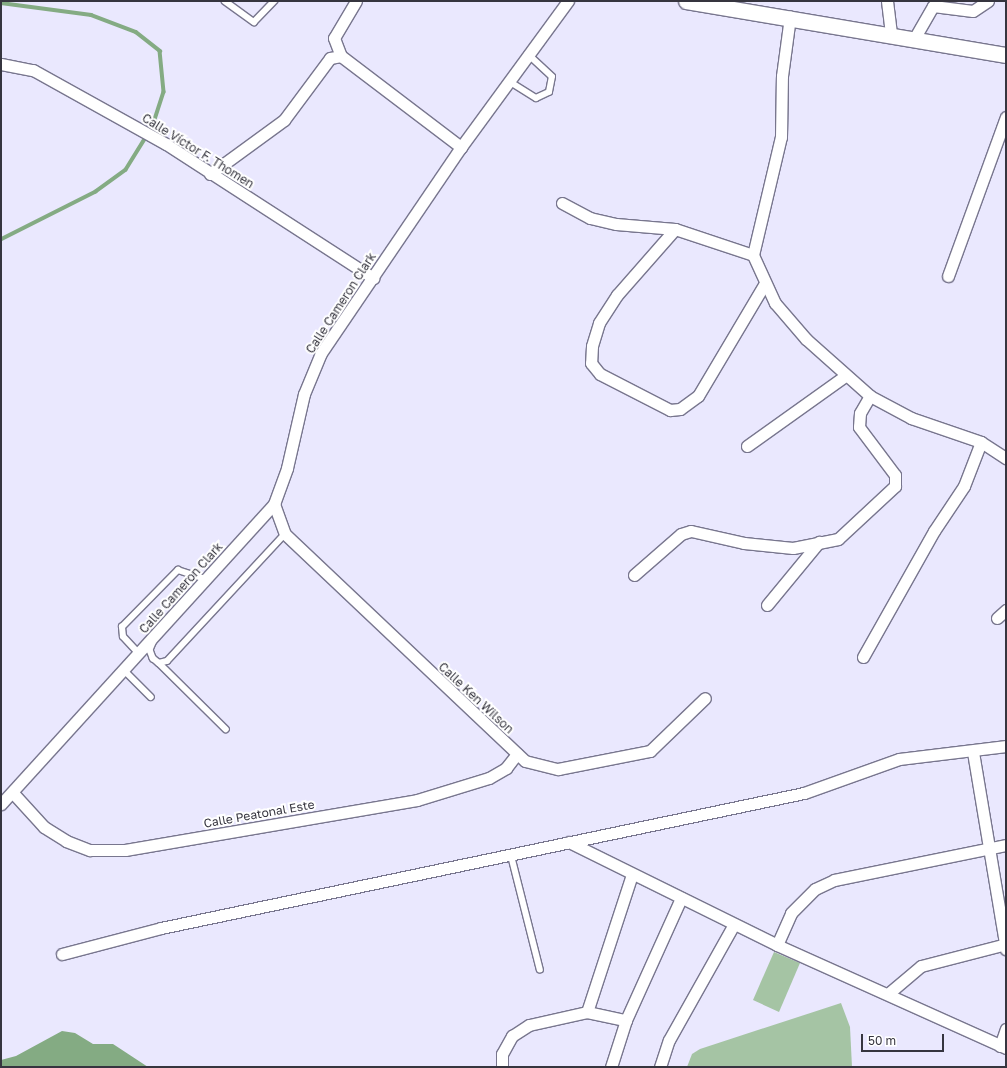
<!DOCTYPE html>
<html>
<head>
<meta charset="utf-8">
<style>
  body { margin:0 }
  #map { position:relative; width:1007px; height:1068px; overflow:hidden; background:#eae8fe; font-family:"Golos Text",sans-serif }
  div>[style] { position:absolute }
  .green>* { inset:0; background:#a5c4a4 }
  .water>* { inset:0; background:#84ab83 }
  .stream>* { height:3.5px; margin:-1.75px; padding:0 1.75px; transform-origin:1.75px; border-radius:1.75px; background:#84ab83 }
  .roads { filter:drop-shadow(1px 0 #78768e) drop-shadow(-1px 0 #78768e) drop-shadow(0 1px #78768e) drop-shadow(0 -1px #78768e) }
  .service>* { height:5.5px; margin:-2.75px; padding:0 2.75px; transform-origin:2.75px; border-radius:2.75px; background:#fff }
  .minor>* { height:11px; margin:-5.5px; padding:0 5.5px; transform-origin:5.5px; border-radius:5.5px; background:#fff }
  .secondary>* { height:15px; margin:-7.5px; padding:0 7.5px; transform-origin:7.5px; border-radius:7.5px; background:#fff }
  span { translate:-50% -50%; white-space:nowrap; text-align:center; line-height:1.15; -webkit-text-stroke:4px #fff; paint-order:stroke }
  .street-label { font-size:12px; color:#36353f }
  .frame { position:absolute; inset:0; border:2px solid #36353f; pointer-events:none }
  .scale { position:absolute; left:861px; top:1034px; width:83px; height:18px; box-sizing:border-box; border:2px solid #36353f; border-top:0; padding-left:5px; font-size:12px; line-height:14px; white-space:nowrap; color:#36353f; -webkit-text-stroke:3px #fff; paint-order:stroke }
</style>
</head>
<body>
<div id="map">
  <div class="green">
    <i style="clip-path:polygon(774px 952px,800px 963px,779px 1012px,753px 1000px)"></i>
    <i style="clip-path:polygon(841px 1003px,850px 1027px,852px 1067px,687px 1067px,692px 1054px,700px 1049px)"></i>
  </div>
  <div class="water">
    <i style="clip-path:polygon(62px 1031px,75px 1033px,93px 1044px,113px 1044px,148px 1067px,1px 1067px,1px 1060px,16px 1056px)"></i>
  </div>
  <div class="stream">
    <i style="left:1px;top:3px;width:91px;rotate:7.6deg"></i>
    <i style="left:91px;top:15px;width:48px;rotate:20.7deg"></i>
    <i style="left:136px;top:32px;width:31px;rotate:38deg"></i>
    <i style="left:160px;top:51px;width:41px;rotate:84.4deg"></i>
    <i style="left:164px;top:92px;width:38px;rotate:108deg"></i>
    <i style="left:152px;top:128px;width:49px;rotate:121.8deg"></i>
    <i style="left:126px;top:170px;width:37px;rotate:144deg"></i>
    <i style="left:96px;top:192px;width:106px;rotate:153.2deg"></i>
  </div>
  <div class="roads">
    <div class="service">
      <i style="left:225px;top:1px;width:36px;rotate:36deg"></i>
      <i style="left:254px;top:22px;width:29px;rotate:-46deg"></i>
      <i style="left:509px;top:81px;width:32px;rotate:32deg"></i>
      <i style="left:536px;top:98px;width:14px;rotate:-25deg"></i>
      <i style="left:549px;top:92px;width:15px;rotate:-79deg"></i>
      <i style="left:552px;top:77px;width:33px;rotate:-137deg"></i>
      <i style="left:154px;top:641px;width:10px;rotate:114deg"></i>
      <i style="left:150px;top:650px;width:9px;rotate:69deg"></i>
      <i style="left:153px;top:658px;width:8px;rotate:40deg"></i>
      <i style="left:159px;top:663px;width:8px;rotate:-14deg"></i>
      <i style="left:167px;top:661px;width:173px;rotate:-47.1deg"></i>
      <i style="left:139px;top:654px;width:23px;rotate:-133deg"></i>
      <i style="left:123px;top:637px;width:10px;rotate:-96deg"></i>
      <i style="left:122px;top:627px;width:80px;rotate:-45.5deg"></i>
      <i style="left:178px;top:570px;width:29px;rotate:18deg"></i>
      <i style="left:159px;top:663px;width:94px;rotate:44.6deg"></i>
      <i style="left:124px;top:670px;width:38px;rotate:45deg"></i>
      <i style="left:511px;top:854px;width:119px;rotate:75.8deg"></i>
    </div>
    <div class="minor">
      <i style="left:356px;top:1px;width:43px;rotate:120.7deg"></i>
      <i style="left:334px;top:38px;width:19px;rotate:69deg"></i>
      <i style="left:341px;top:56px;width:151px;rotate:37.2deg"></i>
      <i style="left:887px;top:1px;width:34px;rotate:83deg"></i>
      <i style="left:914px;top:39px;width:38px;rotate:-60deg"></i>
      <i style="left:933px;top:6px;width:40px;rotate:7.1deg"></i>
      <i style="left:973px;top:11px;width:18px;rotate:-34deg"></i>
      <i style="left:1px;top:64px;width:33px;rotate:11deg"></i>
      <i style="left:33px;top:70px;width:152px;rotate:29.1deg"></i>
      <i style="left:166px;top:144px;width:247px;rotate:32.9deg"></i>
      <i style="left:210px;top:174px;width:92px;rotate:-36.1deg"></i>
      <i style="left:284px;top:120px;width:77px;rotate:-53.4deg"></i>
      <i style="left:330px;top:58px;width:11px;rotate:-10deg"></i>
      <i style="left:562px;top:203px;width:32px;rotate:28deg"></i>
      <i style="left:590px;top:218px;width:27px;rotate:13deg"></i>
      <i style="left:616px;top:224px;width:59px;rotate:4.8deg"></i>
      <i style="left:675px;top:229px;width:82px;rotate:18.4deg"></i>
      <i style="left:675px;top:229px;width:88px;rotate:131.3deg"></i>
      <i style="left:617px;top:295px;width:33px;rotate:123deg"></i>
      <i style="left:599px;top:323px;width:24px;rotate:107deg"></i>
      <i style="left:592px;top:346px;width:17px;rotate:93deg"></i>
      <i style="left:591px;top:363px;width:14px;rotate:51deg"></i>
      <i style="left:600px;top:374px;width:79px;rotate:27.2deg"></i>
      <i style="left:670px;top:410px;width:10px;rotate:-6deg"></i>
      <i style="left:680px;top:409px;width:22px;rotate:-36deg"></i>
      <i style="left:698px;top:396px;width:129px;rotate:-59.3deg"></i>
      <i style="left:753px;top:255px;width:53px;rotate:65.4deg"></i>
      <i style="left:775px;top:303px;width:48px;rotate:49.3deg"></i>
      <i style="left:806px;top:339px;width:86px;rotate:41.7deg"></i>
      <i style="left:870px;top:396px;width:47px;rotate:28.2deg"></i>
      <i style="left:911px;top:418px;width:74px;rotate:18.9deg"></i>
      <i style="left:981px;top:442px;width:30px;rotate:33deg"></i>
      <i style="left:753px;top:255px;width:121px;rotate:-76.7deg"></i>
      <i style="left:781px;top:137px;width:61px;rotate:-89.1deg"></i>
      <i style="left:782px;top:76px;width:60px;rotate:-82.3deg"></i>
      <i style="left:948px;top:276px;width:169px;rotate:-70deg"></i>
      <i style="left:747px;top:446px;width:120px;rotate:-35.5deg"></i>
      <i style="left:274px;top:504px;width:32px;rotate:70deg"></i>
      <i style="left:285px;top:534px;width:330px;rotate:43.4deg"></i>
      <i style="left:525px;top:761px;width:34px;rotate:14deg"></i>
      <i style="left:558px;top:769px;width:94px;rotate:-11.1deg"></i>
      <i style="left:650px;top:751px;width:76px;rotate:-43.9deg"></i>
      <i style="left:634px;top:575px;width:62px;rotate:-41.1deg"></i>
      <i style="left:681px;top:534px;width:10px;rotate:-17deg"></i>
      <i style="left:691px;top:531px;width:54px;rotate:12.8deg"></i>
      <i style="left:744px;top:543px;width:49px;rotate:5.8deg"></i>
      <i style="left:793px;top:548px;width:46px;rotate:-11.3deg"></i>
      <i style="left:838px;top:539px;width:78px;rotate:-42.9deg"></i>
      <i style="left:895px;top:486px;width:11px;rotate:-90deg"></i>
      <i style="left:895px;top:475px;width:60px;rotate:-126.9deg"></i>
      <i style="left:859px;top:427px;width:14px;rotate:-86deg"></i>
      <i style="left:860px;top:413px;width:20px;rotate:-60deg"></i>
      <i style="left:767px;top:605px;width:82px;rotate:-50.5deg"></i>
      <i style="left:997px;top:618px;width:12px;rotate:-42deg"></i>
      <i style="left:863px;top:657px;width:145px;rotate:-60.6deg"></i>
      <i style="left:934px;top:531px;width:54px;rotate:-56.3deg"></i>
      <i style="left:964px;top:486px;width:47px;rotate:-68.9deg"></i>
      <i style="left:973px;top:752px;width:200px;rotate:80.5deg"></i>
      <i style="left:13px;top:793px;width:46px;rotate:47.6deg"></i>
      <i style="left:44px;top:827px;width:26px;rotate:32deg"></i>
      <i style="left:66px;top:841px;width:26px;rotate:21deg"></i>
      <i style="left:90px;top:850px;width:35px"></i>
      <i style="left:125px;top:850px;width:296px;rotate:-9.7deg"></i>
      <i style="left:417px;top:800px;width:75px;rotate:-17deg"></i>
      <i style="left:489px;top:778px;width:20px;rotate:-30deg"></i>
      <i style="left:506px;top:768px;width:18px;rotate:-52deg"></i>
      <i style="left:1px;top:804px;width:406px;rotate:-47.7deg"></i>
      <i style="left:274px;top:504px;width:38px;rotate:-70deg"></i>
      <i style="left:287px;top:468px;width:76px;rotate:-77.1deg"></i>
      <i style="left:304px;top:394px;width:44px;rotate:-67.5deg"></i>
      <i style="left:321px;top:353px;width:249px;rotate:-55.8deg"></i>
      <i style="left:461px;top:147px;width:181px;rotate:-53.8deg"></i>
      <i style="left:569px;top:842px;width:232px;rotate:26.3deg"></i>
      <i style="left:777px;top:945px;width:251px;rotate:24.2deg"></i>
      <i style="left:777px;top:945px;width:35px;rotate:-66deg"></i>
      <i style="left:791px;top:913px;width:34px;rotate:-45deg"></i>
      <i style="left:815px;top:889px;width:21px;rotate:-25deg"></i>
      <i style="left:834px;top:880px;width:176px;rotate:-11.5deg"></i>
      <i style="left:62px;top:954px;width:102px;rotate:-14.7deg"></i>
      <i style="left:161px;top:928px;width:657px;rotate:-11.86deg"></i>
      <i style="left:804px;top:793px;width:101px;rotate:-19.7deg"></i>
      <i style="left:899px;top:759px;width:108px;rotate:-6.9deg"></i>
      <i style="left:889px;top:993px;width:42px;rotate:-40.2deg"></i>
      <i style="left:921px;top:966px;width:88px;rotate:-14.5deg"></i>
      <i style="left:587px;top:1012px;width:145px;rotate:-71.9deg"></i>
      <i style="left:1000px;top:1046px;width:18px;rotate:-71deg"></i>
      <i style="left:502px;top:1067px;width:13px;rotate:-90deg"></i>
      <i style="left:502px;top:1054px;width:21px;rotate:-61deg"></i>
      <i style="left:512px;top:1036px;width:20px;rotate:-33deg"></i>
      <i style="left:529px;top:1025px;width:59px;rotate:-12.6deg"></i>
      <i style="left:587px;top:1012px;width:40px;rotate:12deg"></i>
      <i style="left:611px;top:1067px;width:49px;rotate:-72.3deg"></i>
      <i style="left:626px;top:1020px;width:134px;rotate:-65.7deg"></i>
      <i style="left:660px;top:1067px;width:28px;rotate:-72deg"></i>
      <i style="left:669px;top:1040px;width:133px;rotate:-60.7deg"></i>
    </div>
    <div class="secondary">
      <i style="left:686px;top:1px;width:325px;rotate:9.6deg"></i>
    </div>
  </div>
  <div class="street-label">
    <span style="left:198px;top:151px;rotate:32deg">Calle Víctor F. Thomen</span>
    <span style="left:341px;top:303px;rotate:-57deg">Calle Cameron Clark</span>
    <span style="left:181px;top:588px;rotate:-48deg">Calle Cameron Clark</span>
    <span style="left:476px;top:698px;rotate:43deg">Calle Ken Wilson</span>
    <span style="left:259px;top:814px;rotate:-10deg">Calle Peatonal Este</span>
  </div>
  <div class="frame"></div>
  <div class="scale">50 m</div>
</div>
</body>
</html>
